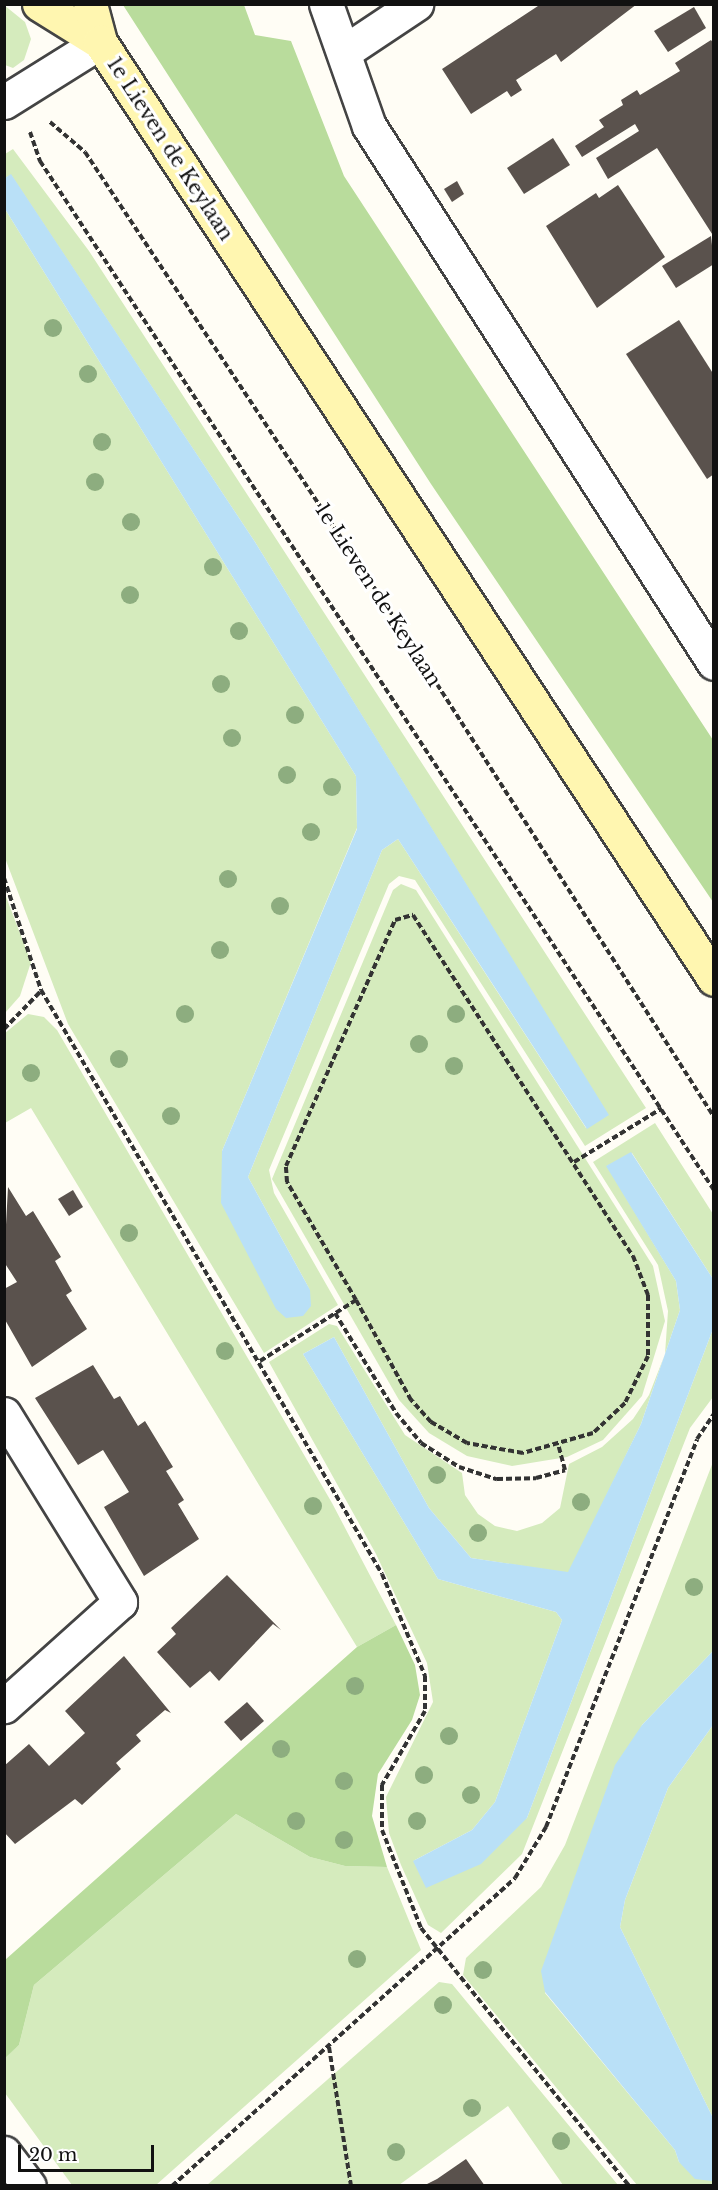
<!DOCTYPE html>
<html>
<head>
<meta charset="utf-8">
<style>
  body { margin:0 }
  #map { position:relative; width:718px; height:2190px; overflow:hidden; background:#fffdf5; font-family:"Libre Baskerville",serif }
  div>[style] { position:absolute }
  .green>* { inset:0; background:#d5ebbd }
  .forest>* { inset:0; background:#b9dc9c }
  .water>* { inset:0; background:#b9e0f7 }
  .building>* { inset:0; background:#5a524d }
  .path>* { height:4px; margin-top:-2px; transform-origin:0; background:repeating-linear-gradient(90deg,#333 0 6px,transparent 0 9px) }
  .roads { filter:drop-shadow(2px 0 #444) drop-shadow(-2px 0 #444) drop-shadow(0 2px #444) drop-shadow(0 -2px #444) }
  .minor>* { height:33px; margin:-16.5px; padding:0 16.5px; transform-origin:16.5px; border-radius:16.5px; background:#fff }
  .secondary>* { height:33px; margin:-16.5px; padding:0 16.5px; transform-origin:16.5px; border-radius:16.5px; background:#fff6b0 }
  .trees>* { width:18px; height:18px; margin:-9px; border-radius:50%; background:#8dad7f }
  span { translate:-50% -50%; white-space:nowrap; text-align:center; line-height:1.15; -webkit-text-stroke:6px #fff; paint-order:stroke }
  .street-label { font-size:20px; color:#111 }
  .frame { position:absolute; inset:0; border:6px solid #111; pointer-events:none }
  .scale { position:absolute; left:18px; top:2145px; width:136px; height:27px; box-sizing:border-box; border:3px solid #111; border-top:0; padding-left:8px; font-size:18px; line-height:21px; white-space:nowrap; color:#111; -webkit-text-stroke:4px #fff; paint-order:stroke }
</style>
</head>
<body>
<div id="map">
  <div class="green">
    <i style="clip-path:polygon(4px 5px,25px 22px,31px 39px,24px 60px,13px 68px,5px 65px)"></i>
    <i style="clip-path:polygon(13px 149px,89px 251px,646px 1108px,585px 1146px,415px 880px,399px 876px,389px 884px,269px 1170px,274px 1193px,338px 1305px,264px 1353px,68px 1024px,5px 858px,5px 209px,356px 776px,357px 828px,222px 1151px,310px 1290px,248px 1177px,382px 850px,398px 839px,586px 1128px,608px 1115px,255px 542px,11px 175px,5px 178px,5px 154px)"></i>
    <i style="clip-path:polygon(401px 884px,416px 890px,653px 1266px,665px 1321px,642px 1396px,603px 1440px,567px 1457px,512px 1466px,467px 1456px,429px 1433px,399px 1400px,272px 1179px,393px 890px)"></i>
    <i style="clip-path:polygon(5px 894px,31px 962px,20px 996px,5px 1013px)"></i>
    <i style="clip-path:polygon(28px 1014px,44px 1017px,57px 1030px,332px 1503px,396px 1625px,357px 1647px,31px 1108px,5px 1123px,4px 1034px)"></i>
    <i style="clip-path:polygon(655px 1123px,713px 1214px,713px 1279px,632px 1153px,607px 1166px,676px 1281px,680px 1310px,641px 1424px,569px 1573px,471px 1558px,429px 1508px,334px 1337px,303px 1354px,438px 1579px,556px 1612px,562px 1620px,495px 1802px,472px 1830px,413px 1861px,527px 1818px,713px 1329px,713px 1397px,690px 1428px,522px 1854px,441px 1933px,428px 1925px,401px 1865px,389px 1833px,386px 1797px,433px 1702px,427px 1663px,376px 1554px,269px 1362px,329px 1324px,337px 1326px,405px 1435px,462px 1473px,465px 1495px,478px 1514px,495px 1526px,517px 1531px,542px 1523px,560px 1508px,569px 1464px,602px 1447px,633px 1419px,649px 1395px,665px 1354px,668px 1311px,658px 1265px,593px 1162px)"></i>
    <i style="clip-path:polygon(713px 1462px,713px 1651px,642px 1725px,545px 1993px,675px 2150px,679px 2162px,713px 2180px,713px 2185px,637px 2185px,463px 1975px,466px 1958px,541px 1887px,565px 1845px)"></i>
    <i style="clip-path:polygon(713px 1725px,713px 2118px,620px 1927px,625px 1900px,668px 1788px)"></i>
    <i style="clip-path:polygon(236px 1814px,310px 1857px,345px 1866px,387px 1867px,421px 1950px,156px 2185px,72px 2185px,5px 2093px,4px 2058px,19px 2045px,34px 1985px)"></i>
    <i style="clip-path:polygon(439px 1982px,452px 1984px,618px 2185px,563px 2185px,508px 2106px,399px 2185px,207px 2185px)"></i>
  </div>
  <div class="forest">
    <i style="clip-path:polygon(123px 5px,244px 5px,255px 35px,291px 41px,344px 176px,713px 740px,713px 902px,431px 484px)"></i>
    <i style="clip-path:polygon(396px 1625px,415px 1665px,420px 1695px,412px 1720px,378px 1774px,372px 1816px,387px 1867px,345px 1866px,310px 1857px,236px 1814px,34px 1985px,19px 2045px,5px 2058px,5px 1960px,357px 1647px)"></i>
  </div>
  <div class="water">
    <i style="clip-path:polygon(11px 174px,255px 542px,609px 1115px,587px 1129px,398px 839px,382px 850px,248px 1177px,310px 1290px,311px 1306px,303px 1316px,286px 1318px,276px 1309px,221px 1203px,222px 1151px,357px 829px,356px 776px,5px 209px,5px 178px)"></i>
    <i style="clip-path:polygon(631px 1152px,713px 1279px,713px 1329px,527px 1818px,481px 1864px,426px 1888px,413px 1861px,472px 1830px,495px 1802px,562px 1620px,556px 1612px,438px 1579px,303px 1354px,334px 1337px,429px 1508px,471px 1558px,568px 1572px,641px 1424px,680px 1310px,676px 1281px,606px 1166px)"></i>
    <i style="clip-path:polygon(713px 1651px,713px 1725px,668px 1788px,625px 1900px,620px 1927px,713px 2118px,712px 2181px,695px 2179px,679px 2162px,675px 2150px,545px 1992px,541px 1971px,615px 1765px,642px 1725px)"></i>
  </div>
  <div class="building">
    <i style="clip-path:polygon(541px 4px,637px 4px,561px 62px,556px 54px,516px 80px,522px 90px,511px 97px,507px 91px,471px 114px,442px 69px)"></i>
    <i style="clip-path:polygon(694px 7px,706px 28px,668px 52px,654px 31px)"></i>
    <i style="clip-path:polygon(711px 40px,714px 44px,714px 237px,657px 148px,608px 179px,596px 158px,639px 131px,635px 124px,582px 157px,575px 146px,604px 127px,599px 120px,623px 105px,621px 100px,637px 90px,640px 95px,680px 71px,675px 63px)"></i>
    <i style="clip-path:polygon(553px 138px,570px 165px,524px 194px,507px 168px)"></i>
    <i style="clip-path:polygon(457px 181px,464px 194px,452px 202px,444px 189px)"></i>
    <i style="clip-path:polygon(618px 185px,665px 257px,597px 308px,546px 226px,596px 193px,599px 198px)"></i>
    <i style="clip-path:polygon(711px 236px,714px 264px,676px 288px,662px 266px)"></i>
    <i style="clip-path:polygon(679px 320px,714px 375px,714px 474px,707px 479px,626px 354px)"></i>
    <i style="clip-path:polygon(8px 1187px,26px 1216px,33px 1211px,61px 1257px,55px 1261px,72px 1291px,66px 1295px,87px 1329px,32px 1367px,4px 1318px,4px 1289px,17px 1282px,4px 1262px)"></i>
    <i style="clip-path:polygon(73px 1190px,83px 1207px,69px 1216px,58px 1199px)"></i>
    <i style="clip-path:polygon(93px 1365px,114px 1399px,120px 1396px,138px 1426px,145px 1421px,173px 1467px,166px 1471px,184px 1500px,178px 1504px,199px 1539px,144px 1576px,104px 1507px,129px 1492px,103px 1450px,78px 1465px,35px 1398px)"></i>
    <i style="clip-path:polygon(227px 1575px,281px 1630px,273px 1624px,219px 1681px,210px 1671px,190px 1688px,157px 1652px,176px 1634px,171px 1628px)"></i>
    <i style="clip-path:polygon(124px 1656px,171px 1713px,165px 1710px,136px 1735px,141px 1741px,116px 1763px,121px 1769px,82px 1805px,75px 1799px,15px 1844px,4px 1832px,4px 1766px,29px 1744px,49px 1766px,85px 1733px,65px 1711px)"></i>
    <i style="clip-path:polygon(247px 1702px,264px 1721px,241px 1741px,224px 1722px)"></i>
    <i style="clip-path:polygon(466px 2159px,485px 2186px,423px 2186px,437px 2179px)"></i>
  </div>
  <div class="path">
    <i style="left:50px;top:122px;width:46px;rotate:40.6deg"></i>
    <i style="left:85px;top:152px;width:575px;rotate:56.42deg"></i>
    <i style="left:403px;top:631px;width:577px;rotate:57.38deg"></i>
    <i style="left:30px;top:132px;width:31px;rotate:71deg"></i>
    <i style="left:40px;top:161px;width:1230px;rotate:56.78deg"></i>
    <i style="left:4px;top:878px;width:118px;rotate:71.7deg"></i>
    <i style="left:41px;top:990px;width:676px;rotate:59.72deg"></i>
    <i style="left:382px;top:1574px;width:111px;rotate:67.1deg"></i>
    <i style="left:425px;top:1676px;width:35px;rotate:90deg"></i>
    <i style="left:425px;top:1711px;width:86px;rotate:120.2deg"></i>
    <i style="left:382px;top:1785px;width:45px;rotate:90deg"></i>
    <i style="left:382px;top:1830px;width:105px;rotate:68.3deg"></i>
    <i style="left:421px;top:1928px;width:331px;rotate:51.1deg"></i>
    <i style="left:4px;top:1029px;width:53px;rotate:-45.8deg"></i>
    <i style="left:574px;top:1162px;width:103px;rotate:-31.5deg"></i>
    <i style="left:335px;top:1313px;width:117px;rotate:58.6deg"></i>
    <i style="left:396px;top:1413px;width:39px;rotate:50deg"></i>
    <i style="left:421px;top:1443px;width:45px;rotate:32.3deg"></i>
    <i style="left:459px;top:1467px;width:40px;rotate:18deg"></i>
    <i style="left:497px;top:1479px;width:39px;rotate:-1deg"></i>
    <i style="left:536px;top:1478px;width:30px;rotate:-15deg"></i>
    <i style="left:565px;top:1470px;width:24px;rotate:-105deg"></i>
    <i style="left:260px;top:1361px;width:114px;rotate:-32.4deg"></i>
    <i style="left:356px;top:1300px;width:137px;rotate:-120.3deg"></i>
    <i style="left:287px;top:1182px;width:16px;rotate:-94deg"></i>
    <i style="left:286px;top:1166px;width:269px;rotate:-66.1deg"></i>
    <i style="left:395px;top:920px;width:19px;rotate:-16deg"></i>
    <i style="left:413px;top:915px;width:406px;rotate:57.2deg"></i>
    <i style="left:633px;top:1256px;width:42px;rotate:69deg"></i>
    <i style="left:648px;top:1295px;width:61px;rotate:90deg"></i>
    <i style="left:648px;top:1356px;width:52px;rotate:116.1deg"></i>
    <i style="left:625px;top:1403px;width:44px;rotate:136.8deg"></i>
    <i style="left:593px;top:1433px;width:73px;rotate:164.1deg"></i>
    <i style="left:523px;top:1453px;width:57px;rotate:-169.9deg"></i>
    <i style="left:467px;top:1443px;width:42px;rotate:-149.7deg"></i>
    <i style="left:431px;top:1422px;width:30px;rotate:-132deg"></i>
    <i style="left:411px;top:1400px;width:114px;rotate:-118.8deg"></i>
    <i style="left:329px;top:2047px;width:141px;rotate:81deg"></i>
    <i style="left:172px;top:2186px;width:461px;rotate:-41.9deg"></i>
    <i style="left:515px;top:1878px;width:60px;rotate:-58.7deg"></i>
    <i style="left:546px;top:1827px;width:416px;rotate:-68.7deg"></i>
    <i style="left:697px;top:1439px;width:30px;rotate:-56deg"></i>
  </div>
  <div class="roads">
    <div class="minor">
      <i style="left:326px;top:4px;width:129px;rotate:70.6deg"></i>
      <i style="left:369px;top:126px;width:638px;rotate:57.28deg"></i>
      <i style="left:344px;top:52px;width:87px;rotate:-33.7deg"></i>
      <i style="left:4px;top:102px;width:113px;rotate:-32deg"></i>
      <i style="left:4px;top:1414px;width:221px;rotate:58.3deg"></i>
      <i style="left:120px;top:1602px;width:156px;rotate:138.1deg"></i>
      <i style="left:4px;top:2153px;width:41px;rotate:52.9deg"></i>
    </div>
    <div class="secondary">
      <i style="left:39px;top:4px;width:72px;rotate:31.9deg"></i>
      <i style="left:90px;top:4px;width:39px;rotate:75deg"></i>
      <i style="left:100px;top:42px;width:1120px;rotate:56.76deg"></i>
    </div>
  </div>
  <div class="trees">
    <i style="left:53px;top:328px"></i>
    <i style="left:88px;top:374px"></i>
    <i style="left:102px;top:442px"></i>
    <i style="left:95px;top:482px"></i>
    <i style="left:131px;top:522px"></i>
    <i style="left:213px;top:567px"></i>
    <i style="left:130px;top:595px"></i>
    <i style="left:239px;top:631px"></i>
    <i style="left:221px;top:684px"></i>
    <i style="left:295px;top:715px"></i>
    <i style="left:232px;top:738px"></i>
    <i style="left:287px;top:775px"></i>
    <i style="left:332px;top:787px"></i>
    <i style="left:311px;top:832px"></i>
    <i style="left:228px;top:879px"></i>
    <i style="left:280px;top:906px"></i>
    <i style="left:220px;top:950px"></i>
    <i style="left:185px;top:1014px"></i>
    <i style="left:456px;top:1014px"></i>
    <i style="left:419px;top:1044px"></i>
    <i style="left:119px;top:1059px"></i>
    <i style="left:454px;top:1066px"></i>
    <i style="left:31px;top:1073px"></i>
    <i style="left:171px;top:1116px"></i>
    <i style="left:129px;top:1233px"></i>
    <i style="left:225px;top:1351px"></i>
    <i style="left:437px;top:1475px"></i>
    <i style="left:581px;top:1502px"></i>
    <i style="left:313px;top:1506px"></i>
    <i style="left:478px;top:1533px"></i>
    <i style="left:694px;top:1587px"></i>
    <i style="left:355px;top:1686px"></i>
    <i style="left:449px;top:1736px"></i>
    <i style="left:281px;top:1749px"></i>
    <i style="left:424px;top:1775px"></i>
    <i style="left:344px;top:1781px"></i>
    <i style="left:471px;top:1795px"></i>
    <i style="left:296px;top:1821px"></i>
    <i style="left:417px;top:1821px"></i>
    <i style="left:344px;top:1840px"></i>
    <i style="left:357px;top:1959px"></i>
    <i style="left:483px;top:1970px"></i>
    <i style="left:443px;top:2005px"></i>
    <i style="left:472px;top:2108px"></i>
    <i style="left:561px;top:2141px"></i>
    <i style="left:396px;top:2152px"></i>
  </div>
  <div class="street-label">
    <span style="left:170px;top:149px;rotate:57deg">1e Lieven de Keylaan</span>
    <span style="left:378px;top:595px;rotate:57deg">1e Lieven de Keylaan</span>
  </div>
  <div class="frame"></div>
  <div class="scale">20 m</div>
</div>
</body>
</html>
